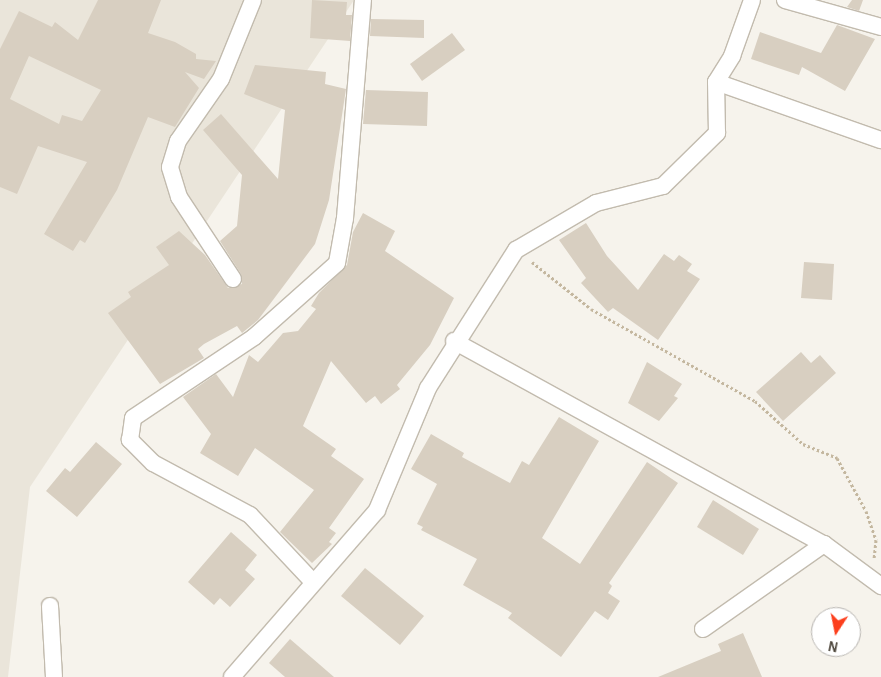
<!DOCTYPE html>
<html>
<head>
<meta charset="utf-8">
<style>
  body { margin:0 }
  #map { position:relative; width:881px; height:677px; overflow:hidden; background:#f6f3ec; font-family:"Alegreya Sans",sans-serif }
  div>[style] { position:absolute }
  .residential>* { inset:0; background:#eae5da }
  .building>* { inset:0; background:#d8cfc1 }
  .path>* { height:3px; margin-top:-1.5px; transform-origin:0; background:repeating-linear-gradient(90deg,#c4b79f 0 2.5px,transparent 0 5px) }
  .roads { filter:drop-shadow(1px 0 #c2bbae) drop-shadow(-1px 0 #c2bbae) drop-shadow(0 1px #c2bbae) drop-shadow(0 -1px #c2bbae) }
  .minor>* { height:16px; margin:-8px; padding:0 8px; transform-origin:8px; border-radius:8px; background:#fff }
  span { translate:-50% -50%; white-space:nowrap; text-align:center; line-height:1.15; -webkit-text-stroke:5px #fff; paint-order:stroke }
  .north { position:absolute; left:811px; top:607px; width:50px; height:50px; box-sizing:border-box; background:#fff; border:1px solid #b7b4b0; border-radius:50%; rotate:191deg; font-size:14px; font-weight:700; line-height:20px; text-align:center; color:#4b4439 }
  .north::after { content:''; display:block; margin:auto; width:18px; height:22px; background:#fc3f1d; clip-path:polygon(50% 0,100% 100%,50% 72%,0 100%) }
</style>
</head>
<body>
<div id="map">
  <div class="residential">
    <i style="clip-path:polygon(0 0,354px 0,30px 487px,8px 677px,0 677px)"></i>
  </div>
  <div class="building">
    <i style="clip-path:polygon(evenodd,98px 0,161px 0,148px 33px,175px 42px,196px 54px,196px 59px,216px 61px,204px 79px,185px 72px,199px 88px,175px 127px,148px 117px,117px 190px,85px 243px,80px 240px,73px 251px,44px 234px,87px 162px,38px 146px,17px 194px,0 187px,0 49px,19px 11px,52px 27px,55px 22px,78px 40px,98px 0,29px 56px,101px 90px,82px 121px,62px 115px,59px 124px,10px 99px,29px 56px)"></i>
    <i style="clip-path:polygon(312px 0,347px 2px,346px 15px,352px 15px,350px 41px,310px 38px)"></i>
    <i style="clip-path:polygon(852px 0,863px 0,859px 11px,847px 7px)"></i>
    <i style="clip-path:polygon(371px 19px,424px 20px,424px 38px,370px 36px)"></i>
    <i style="clip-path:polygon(837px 25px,875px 39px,845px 91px,802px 67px,799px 75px,751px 59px,760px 32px,821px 53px)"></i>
    <i style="clip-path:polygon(452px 33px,465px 50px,422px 81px,410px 64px)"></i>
    <i style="clip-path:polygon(255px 65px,326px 72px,325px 84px,346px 89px,329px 200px,315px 244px,258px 320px,242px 333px,237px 326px,204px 344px,198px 349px,204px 358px,160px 384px,108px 313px,131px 297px,128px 292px,169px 265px,156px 247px,179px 231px,205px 255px,228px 288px,242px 284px,241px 274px,220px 241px,237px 226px,242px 175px,203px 130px,221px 114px,278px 179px,285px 110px,244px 94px)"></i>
    <i style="clip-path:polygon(366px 90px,428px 92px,427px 126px,363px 124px)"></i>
    <i style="clip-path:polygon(363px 213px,395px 231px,385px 251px,454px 298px,430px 345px,397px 385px,400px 389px,381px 404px,375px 396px,366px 403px,331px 361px,303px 426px,336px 449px,331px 456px,364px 479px,329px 528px,336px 533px,329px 542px,332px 544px,312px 563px,280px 532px,314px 490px,255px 448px,238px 476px,200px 453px,211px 434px,183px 397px,216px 374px,233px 397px,249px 355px,258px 362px,283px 333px,298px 331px,316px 309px,311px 306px,319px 293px,347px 265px,353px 232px)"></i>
    <i style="clip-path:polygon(586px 223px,607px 256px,638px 290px,664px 254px,674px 261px,679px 255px,692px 264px,687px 271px,700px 279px,658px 340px,613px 308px,608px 312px,581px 283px,586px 278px,559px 240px)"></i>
    <i style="clip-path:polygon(804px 262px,834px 264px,832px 300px,801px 298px)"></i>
    <i style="clip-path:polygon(801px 352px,811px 363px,820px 355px,836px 373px,783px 421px,756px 392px)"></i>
    <i style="clip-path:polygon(647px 362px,682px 384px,674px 396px,678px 398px,659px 421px,628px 403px)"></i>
    <i style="clip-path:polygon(559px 417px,599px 441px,542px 538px,580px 564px,647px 462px,678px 483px,609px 583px,612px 586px,608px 593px,620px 601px,608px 620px,595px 611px,561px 657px,508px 618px,512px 613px,463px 585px,477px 559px,421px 530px,423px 527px,417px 524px,437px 484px,411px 469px,431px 434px,464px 453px,462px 457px,510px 483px,522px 461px,529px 465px)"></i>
    <i style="clip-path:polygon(96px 442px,122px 464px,77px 517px,46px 491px,65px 468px,70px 472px)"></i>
    <i style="clip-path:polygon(713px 500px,759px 529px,743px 555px,697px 527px)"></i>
    <i style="clip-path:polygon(231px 532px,257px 555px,245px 570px,255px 579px,230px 607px,220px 598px,214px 605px,188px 582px)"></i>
    <i style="clip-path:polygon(365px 568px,424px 616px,400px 645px,341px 596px)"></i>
    <i style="clip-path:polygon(743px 633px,762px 677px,658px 677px,721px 651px,718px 644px)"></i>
    <i style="clip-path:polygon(290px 639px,334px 677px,285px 677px,269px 663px)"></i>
  </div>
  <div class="path">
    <i style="left:532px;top:262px;width:75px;rotate:38.5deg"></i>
    <i style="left:591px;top:309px;width:188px;rotate:29.3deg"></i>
    <i style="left:755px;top:401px;width:64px;rotate:41.9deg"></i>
    <i style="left:803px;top:444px;width:37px;rotate:22deg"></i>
    <i style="left:837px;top:458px;width:60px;rotate:61.3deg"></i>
    <i style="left:866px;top:511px;width:31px;rotate:71deg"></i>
    <i style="left:876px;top:540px;width:18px;rotate:96deg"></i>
  </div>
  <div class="roads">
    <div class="minor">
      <i style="left:785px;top:0;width:100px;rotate:15.7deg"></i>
      <i style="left:716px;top:82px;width:175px;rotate:19.4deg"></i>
      <i style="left:233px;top:279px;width:98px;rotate:-123.4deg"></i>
      <i style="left:179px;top:197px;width:31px;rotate:-107deg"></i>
      <i style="left:170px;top:167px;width:27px;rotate:-73deg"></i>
      <i style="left:178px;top:141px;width:75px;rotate:-55.3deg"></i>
      <i style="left:221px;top:79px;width:85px;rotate:-67.9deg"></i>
      <i style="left:454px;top:341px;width:422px;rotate:28.8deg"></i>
      <i style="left:824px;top:544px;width:71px;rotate:36.4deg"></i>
      <i style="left:313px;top:582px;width:92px;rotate:-133.2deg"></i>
      <i style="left:250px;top:515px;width:110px;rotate:-151.8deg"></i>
      <i style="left:153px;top:463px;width:33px;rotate:-135deg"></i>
      <i style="left:130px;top:440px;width:22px;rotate:-82deg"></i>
      <i style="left:133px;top:418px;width:146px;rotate:-33.8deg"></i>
      <i style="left:254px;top:337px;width:111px;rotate:-41.7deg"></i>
      <i style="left:337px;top:263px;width:46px;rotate:-79.9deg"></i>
      <i style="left:345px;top:218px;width:219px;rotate:-85.3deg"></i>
      <i style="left:50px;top:606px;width:71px;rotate:86.8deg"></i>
      <i style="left:703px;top:629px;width:148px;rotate:-35.1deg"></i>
      <i style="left:232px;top:677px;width:221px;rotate:-49deg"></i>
      <i style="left:377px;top:510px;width:132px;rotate:-67.3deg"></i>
      <i style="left:428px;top:388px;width:164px;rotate:-57.5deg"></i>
      <i style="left:516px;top:250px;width:93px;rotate:-30.4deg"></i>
      <i style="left:596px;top:203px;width:69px;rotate:-14.2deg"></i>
      <i style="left:663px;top:186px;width:76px;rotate:-44.5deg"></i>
      <i style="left:717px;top:133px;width:51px;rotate:-91.1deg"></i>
      <i style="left:716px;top:82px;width:31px;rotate:-58deg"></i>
      <i style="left:732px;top:56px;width:59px;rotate:-70.3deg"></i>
    </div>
  </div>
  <div class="north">N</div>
</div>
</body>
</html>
